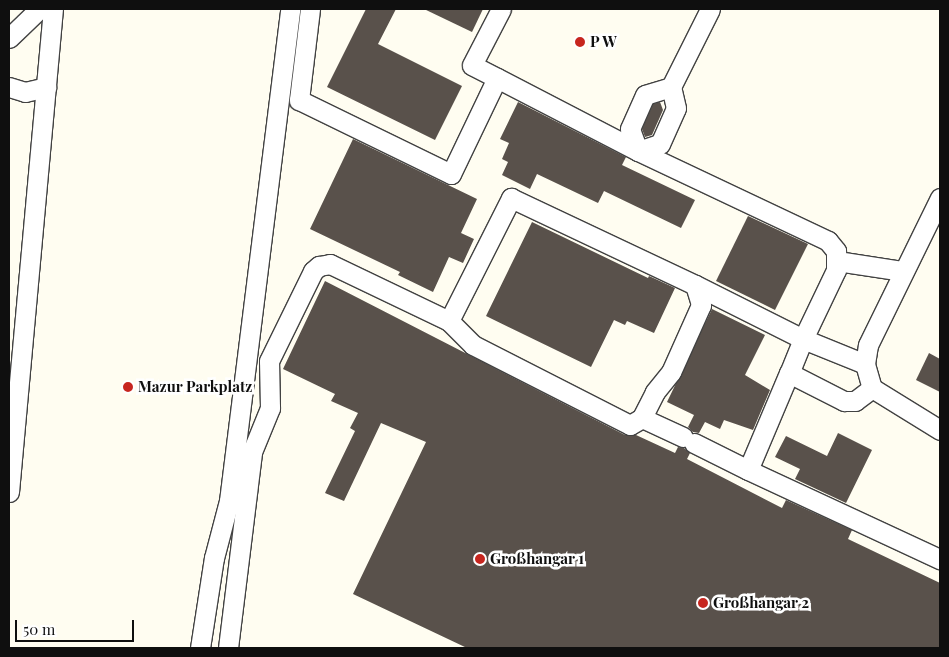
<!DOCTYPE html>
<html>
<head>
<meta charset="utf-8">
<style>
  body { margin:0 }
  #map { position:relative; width:949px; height:657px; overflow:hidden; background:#fffdf1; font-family:"Playfair Display",serif }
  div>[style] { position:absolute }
  .building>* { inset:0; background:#59514b }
  .roads { filter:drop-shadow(1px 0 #424242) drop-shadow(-1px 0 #424242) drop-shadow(0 1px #424242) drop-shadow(0 -1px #424242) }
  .minor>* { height:19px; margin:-9.5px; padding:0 9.5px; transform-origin:9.5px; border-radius:9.5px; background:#fff }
  .dots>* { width:14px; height:14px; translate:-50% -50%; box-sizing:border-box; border:2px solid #fff; border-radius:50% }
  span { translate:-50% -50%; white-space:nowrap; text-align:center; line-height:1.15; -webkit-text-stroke:5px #fff; paint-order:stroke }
  .poi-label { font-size:15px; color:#0f0f0f; font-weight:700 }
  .left { translate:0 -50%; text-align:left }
  .frame { position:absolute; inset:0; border:10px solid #0f0f0f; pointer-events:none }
  .scale { position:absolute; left:15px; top:620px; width:119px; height:22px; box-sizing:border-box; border:2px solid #0f0f0f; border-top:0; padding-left:6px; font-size:15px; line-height:18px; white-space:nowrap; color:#0f0f0f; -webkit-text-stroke:4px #fff; paint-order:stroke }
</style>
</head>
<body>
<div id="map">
  <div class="building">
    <i style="clip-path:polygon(366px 9px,396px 9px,378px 44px,462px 86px,435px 140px,327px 87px)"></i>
    <i style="clip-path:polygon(424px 9px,483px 9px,472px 32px)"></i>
    <i style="clip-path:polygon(518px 102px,626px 157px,622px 165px,695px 200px,681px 228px,604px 191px,598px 203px,537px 174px,530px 189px,502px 175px,508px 162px,502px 159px,509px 143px,500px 139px)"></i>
    <i style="clip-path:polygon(660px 102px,663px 110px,652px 135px,645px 137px,642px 129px,653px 104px)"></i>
    <i style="clip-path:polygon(353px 139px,477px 199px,461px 233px,474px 239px,463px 263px,449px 257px,433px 292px,398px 275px,400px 272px,310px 229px)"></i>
    <i style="clip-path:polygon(748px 216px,808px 244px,775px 310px,716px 281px)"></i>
    <i style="clip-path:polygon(532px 222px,648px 278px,649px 276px,675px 288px,654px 333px,627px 321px,625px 325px,614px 320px,591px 367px,486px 316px)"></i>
    <i style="clip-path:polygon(325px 281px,625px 435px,636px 435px,675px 453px,678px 447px,684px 448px,690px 453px,687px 459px,782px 508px,786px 500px,852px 530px,848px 539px,940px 583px,940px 648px,467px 648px,353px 594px,426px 442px,381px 423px,344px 501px,325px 493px,355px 431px,350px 428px,358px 413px,331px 401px,335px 394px,283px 369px)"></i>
    <i style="clip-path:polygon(712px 309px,765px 335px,745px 375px,770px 390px,753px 430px,724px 420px,720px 429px,705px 422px,699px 433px,693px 432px,688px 427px,694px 415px,667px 402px)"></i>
    <i style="clip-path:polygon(929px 353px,940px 359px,940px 392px,916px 380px)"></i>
    <i style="clip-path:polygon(838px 433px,872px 450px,846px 503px,861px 510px,795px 479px,800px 469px,775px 457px,786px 436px,827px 456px)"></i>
  </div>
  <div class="roads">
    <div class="minor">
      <i style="left:310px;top:9px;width:92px;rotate:96.9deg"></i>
      <i style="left:299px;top:100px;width:169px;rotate:26deg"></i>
      <i style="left:451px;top:174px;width:106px;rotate:-64.4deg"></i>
      <i style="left:497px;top:78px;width:159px;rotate:27.4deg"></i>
      <i style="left:638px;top:151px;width:210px;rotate:25.3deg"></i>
      <i style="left:828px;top:241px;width:13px;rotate:51deg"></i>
      <i style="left:836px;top:251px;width:19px;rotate:90deg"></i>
      <i style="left:836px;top:270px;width:76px;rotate:115.6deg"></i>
      <i style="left:803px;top:339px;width:121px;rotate:-153.4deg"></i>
      <i style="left:9px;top:38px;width:42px;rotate:-44deg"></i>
      <i style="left:497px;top:78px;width:28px;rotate:-153deg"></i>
      <i style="left:472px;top:65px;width:63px;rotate:-62.6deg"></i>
      <i style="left:9px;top:87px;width:17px;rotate:17deg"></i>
      <i style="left:25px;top:92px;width:22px;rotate:-13deg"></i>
      <i style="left:671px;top:87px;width:27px;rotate:163deg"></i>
      <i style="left:645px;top:95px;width:37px;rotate:114deg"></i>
      <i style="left:630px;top:129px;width:23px;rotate:70deg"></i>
      <i style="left:638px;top:151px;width:23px;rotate:-18deg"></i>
      <i style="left:660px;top:144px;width:39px;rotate:-66deg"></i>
      <i style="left:676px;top:108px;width:22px;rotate:-103deg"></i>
      <i style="left:671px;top:87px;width:87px;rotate:-63.4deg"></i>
      <i style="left:940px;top:198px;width:164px;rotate:116.1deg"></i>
      <i style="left:868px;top:345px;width:19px;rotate:99deg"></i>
      <i style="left:865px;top:364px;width:25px;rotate:74deg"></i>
      <i style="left:872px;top:388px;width:80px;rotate:31.7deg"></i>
      <i style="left:837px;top:261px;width:67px;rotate:8.6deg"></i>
      <i style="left:449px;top:321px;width:138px;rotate:-63.2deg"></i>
      <i style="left:511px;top:198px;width:204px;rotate:25.3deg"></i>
      <i style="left:695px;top:285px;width:21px;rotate:73deg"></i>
      <i style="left:701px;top:305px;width:73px;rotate:114.1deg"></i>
      <i style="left:671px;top:372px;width:26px;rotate:129deg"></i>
      <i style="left:655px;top:392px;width:29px;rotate:117deg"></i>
      <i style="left:642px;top:418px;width:45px;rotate:24.9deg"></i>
      <i style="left:865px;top:364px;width:67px;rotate:-158deg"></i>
      <i style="left:803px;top:339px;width:37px;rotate:112deg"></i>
      <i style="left:789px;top:373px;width:62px;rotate:27deg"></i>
      <i style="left:844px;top:401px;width:11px"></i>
      <i style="left:855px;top:401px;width:21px;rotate:-37deg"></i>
      <i style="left:789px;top:373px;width:105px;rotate:112.9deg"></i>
      <i style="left:748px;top:470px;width:212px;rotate:24.9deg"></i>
      <i style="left:694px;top:443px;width:60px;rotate:26.6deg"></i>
      <i style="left:9px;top:492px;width:485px;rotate:-84.8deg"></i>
      <i style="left:200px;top:648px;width:91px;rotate:-81.2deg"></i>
      <i style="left:214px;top:558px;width:59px;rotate:-75.3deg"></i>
      <i style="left:229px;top:501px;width:496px;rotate:-82.9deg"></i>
      <i style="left:228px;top:648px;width:197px;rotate:-83deg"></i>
      <i style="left:252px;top:452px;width:48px;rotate:-67.8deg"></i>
      <i style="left:270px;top:408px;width:47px;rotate:-91.2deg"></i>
      <i style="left:269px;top:361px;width:100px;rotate:-63.9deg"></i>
      <i style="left:313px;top:271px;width:8px;rotate:-40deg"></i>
      <i style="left:319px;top:266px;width:11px;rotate:-10deg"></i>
      <i style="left:330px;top:264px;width:132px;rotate:25.6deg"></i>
      <i style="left:449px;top:321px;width:34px;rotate:45deg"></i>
      <i style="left:473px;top:345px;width:176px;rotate:27deg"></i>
      <i style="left:630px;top:425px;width:14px;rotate:-30deg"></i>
    </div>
  </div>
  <div class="dots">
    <i style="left:580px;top:42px;background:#c7261f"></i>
    <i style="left:128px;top:387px;background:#c7261f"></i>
    <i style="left:480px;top:559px;background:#c7261f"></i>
    <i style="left:703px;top:603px;background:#c7261f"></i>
  </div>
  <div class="poi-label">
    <span class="left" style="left:590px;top:42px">P W</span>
    <span class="left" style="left:138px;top:387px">Mazur Parkplatz</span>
    <span class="left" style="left:490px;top:559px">Großhangar 1</span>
    <span class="left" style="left:713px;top:603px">Großhangar 2</span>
  </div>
  <div class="frame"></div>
  <div class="scale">50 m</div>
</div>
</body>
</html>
